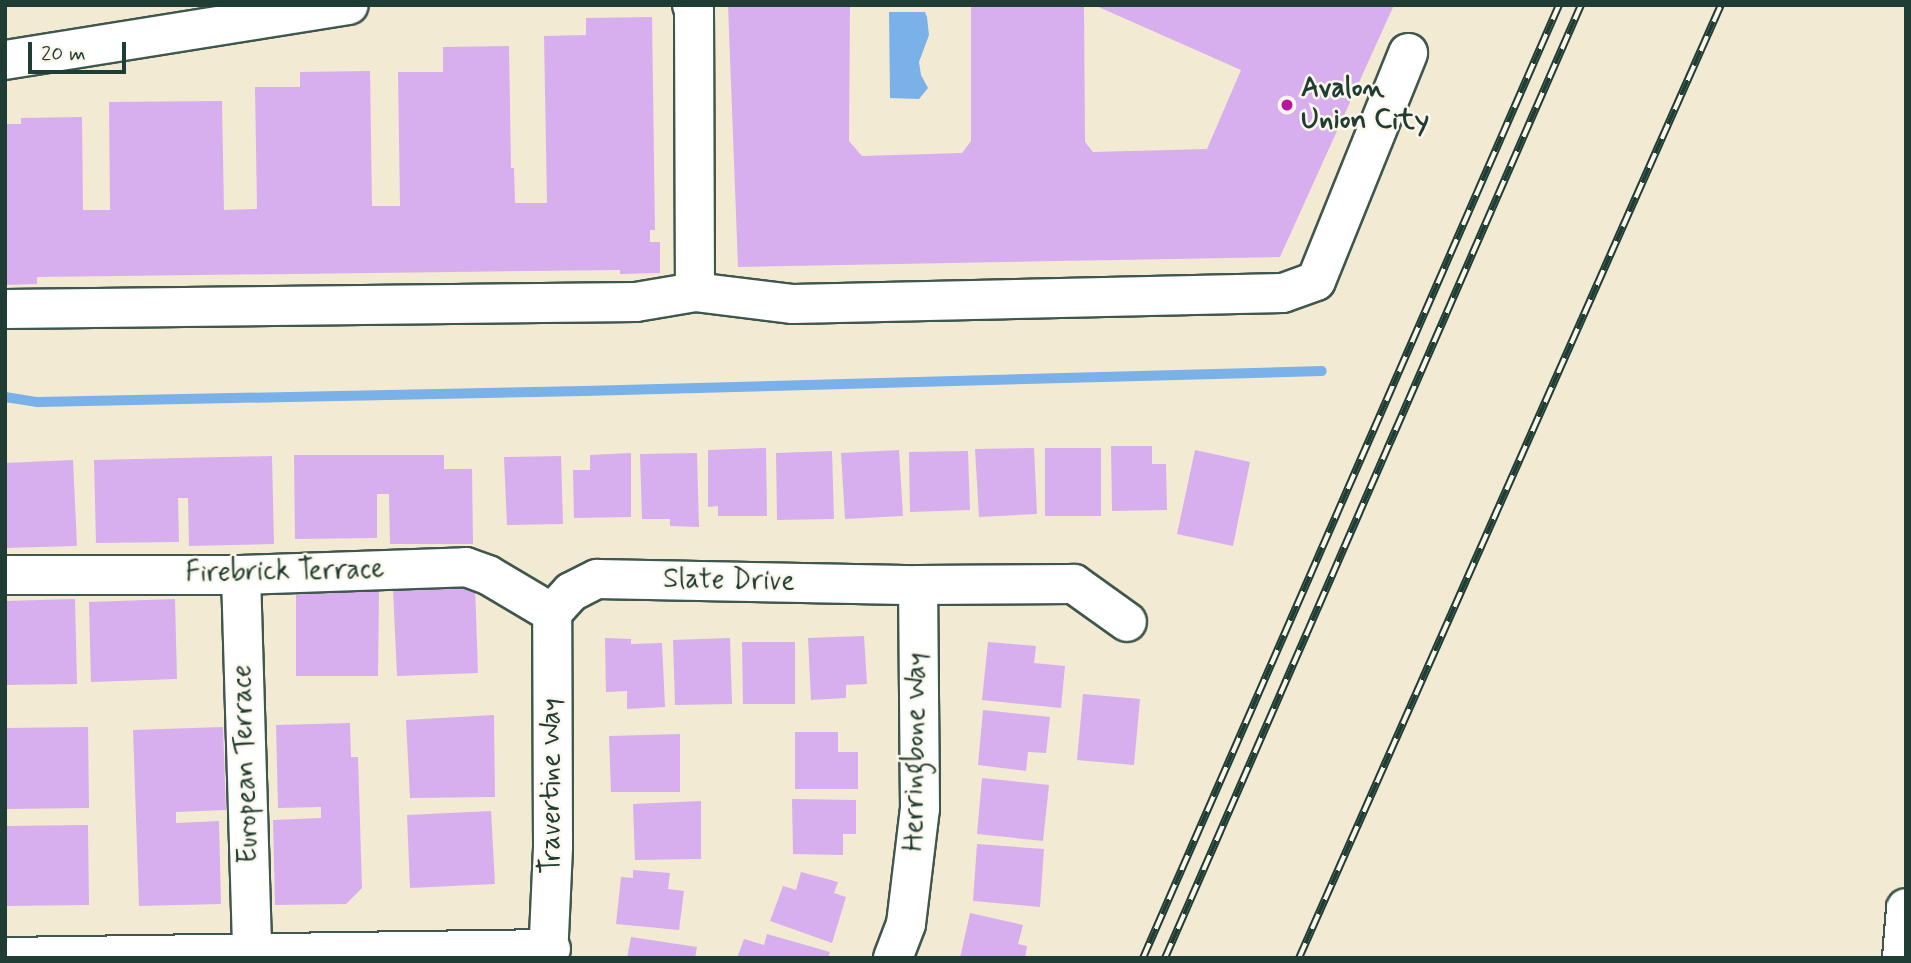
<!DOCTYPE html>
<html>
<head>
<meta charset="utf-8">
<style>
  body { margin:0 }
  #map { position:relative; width:1911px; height:963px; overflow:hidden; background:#f3ead3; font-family:Mynerve,sans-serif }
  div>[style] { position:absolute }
  .water>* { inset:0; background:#7ab1e9 }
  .stream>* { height:10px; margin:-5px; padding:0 5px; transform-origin:5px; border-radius:5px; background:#7ab1e9 }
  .building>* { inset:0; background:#d7afee }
  .roads { filter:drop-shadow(2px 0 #3f574c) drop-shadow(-2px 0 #3f574c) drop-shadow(0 2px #3f574c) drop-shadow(0 -2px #3f574c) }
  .minor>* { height:38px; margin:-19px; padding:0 19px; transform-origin:19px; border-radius:19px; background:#fff }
  .rail>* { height:8px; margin-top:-4px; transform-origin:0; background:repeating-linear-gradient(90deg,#fbf7ec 0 16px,#1f3d34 0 32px); box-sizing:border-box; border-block:2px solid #1f3d34 }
  .dots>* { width:19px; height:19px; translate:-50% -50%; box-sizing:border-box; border:4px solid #fbf7ec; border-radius:50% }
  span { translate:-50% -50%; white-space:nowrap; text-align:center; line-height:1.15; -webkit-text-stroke:5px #fbf7ec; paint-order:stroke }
  .poi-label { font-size:28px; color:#1f3d34; font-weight:700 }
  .left { translate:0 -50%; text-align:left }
  .street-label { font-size:28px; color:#1f3d34 }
  .frame { position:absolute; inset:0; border:7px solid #1f3d34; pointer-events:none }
  .scale { position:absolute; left:28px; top:42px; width:98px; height:32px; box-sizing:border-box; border:4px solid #1f3d34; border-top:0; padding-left:9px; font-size:21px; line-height:24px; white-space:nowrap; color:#1f3d34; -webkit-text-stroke:5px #fbf7ec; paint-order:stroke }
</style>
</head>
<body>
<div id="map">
  <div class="water">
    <i style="clip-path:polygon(889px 12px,925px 12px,927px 17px,929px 35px,919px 62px,921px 75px,928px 88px,919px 99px,890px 98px)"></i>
  </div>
  <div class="stream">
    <i style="left:5px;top:397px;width:33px;rotate:9deg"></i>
    <i style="left:38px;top:402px;width:546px;rotate:-1.15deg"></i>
    <i style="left:584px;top:391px;width:738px;rotate:-1.55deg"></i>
  </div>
  <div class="building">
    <i style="clip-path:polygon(728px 5px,850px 5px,849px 141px,862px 156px,962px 153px,971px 141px,971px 5px,1084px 5px,1085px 142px,1093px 152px,1207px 149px,1241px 70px,1094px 5px,1394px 5px,1280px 257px,738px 267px)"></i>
    <i style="clip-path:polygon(652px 17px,655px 230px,650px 230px,650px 242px,660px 242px,660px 273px,620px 274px,620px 270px,37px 277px,37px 284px,5px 285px,5px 124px,21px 124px,21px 118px,82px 117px,83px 210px,110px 210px,109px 102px,222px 101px,224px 210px,257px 209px,255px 87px,300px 87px,300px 72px,370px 71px,372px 206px,400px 206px,398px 72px,443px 72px,443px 47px,509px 46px,511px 168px,514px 168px,515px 203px,547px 203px,544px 36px,586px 35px,586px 18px)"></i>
    <i style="clip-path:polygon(1111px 446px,1152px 446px,1152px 464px,1166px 464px,1167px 510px,1112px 511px)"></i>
    <i style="clip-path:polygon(766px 448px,767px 516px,718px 516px,718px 506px,708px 507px,708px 450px)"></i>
    <i style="clip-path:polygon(1034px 448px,1037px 514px,979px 517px,975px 449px)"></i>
    <i style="clip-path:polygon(1045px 448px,1101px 448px,1101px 516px,1045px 516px)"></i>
    <i style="clip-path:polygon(899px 450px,903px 516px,845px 519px,841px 453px)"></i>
    <i style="clip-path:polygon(1195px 450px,1250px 462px,1233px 546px,1177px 534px)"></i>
    <i style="clip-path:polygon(832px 451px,834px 519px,777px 520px,776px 453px)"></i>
    <i style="clip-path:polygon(968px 451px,970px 510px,910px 512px,909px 452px)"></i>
    <i style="clip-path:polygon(631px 453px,631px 517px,574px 518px,573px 470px,590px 470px,590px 455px)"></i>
    <i style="clip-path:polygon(697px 453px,699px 527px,670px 526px,670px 519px,642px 519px,640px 454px)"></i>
    <i style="clip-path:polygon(294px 455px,444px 455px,444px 469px,472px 469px,473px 544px,390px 544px,389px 494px,377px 494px,377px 538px,295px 539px)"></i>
    <i style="clip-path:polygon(272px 456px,274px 544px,189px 546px,188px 498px,178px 498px,179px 542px,96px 543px,94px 460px)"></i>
    <i style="clip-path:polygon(561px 456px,563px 524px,507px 525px,504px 457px)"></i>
    <i style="clip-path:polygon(73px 460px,77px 546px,5px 548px,5px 463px)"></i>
    <i style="clip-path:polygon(475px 586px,478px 673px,397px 676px,393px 589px)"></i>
    <i style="clip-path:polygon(296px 589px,379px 589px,378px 676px,296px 676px)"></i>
    <i style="clip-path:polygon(75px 599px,77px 684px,5px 685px,5px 601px)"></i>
    <i style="clip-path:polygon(175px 599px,177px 679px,91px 682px,89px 602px)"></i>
    <i style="clip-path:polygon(864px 636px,867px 684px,846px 685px,846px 698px,811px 700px,808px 638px)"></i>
    <i style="clip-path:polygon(605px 638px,631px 639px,631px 644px,662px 643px,665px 707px,627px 709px,627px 691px,606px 692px)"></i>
    <i style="clip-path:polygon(730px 638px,732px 704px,675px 705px,673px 640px)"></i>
    <i style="clip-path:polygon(742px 642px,795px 642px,795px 704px,743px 704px)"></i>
    <i style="clip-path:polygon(988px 642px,1036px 646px,1034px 663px,1065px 666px,1061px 708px,982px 700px)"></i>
    <i style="clip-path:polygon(1083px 694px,1140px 699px,1134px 765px,1077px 760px)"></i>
    <i style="clip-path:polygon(983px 710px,1050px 717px,1046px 753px,1028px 752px,1026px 771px,978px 765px)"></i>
    <i style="clip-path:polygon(494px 715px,495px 797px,410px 798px,406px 720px)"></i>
    <i style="clip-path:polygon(350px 723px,351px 757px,358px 757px,362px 888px,346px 904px,275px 905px,273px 820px,321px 818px,321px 807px,278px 808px,276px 725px)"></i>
    <i style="clip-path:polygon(88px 727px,89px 808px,5px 809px,5px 728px)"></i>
    <i style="clip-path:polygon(223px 727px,226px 810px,176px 812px,176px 823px,219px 821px,221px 904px,139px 906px,133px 730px)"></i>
    <i style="clip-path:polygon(795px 732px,838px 732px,838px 752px,858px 752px,858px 789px,795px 789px)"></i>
    <i style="clip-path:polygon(680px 734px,680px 792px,611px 792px,609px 736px)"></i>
    <i style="clip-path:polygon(982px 778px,1049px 785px,1043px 841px,977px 834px)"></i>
    <i style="clip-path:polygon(792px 799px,856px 800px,856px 834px,843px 834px,843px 855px,793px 854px)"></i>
    <i style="clip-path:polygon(701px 801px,701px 859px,635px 860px,633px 804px)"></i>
    <i style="clip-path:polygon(491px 811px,495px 884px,410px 888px,407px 815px)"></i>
    <i style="clip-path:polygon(88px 825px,89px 905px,6px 906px,5px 826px)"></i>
    <i style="clip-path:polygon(977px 844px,1044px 849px,1040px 907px,973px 901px)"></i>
    <i style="clip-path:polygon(633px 870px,670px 873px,668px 889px,684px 891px,679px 930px,616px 924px,621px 877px,633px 878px)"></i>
    <i style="clip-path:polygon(801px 872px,838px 882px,834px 893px,846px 897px,832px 943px,770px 921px,783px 886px,796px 890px)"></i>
    <i style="clip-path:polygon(970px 913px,1023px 925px,1018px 944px,1027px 946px,1025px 958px,960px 958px)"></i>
    <i style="clip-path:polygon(767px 934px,830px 952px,828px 958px,737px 958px,744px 939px,764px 945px)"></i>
    <i style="clip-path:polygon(631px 937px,697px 947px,695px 958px,627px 958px)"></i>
  </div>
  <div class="roads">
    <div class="minor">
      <i style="left:692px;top:5px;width:5px;rotate:68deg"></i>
      <i style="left:694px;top:10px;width:282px;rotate:89.8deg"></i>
      <i style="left:5px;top:60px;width:348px;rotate:-9.1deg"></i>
      <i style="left:5px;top:309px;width:631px;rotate:-0.64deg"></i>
      <i style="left:636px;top:302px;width:60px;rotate:-9.6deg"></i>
      <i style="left:695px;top:292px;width:99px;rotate:7deg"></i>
      <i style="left:793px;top:304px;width:490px;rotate:-1.3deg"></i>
      <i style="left:1283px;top:293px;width:35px;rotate:-20deg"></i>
      <i style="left:1316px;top:281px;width:246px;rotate:-68deg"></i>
      <i style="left:5px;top:575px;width:236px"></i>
      <i style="left:241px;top:575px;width:225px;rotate:-2deg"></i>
      <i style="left:466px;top:567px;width:23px;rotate:20deg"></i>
      <i style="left:488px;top:575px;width:74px;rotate:30.7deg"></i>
      <i style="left:241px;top:575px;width:377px;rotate:88.3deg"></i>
      <i style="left:552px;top:613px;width:28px;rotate:-48deg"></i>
      <i style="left:571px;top:592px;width:29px;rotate:-27deg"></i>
      <i style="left:597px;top:579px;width:321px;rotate:1.1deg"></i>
      <i style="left:918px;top:585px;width:156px;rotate:-0.4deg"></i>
      <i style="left:1074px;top:584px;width:65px;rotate:35.6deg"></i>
      <i style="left:5px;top:957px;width:546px;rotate:-0.84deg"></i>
      <i style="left:548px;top:958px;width:112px;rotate:-87.4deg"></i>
      <i style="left:553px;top:846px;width:233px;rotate:-90.2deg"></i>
      <i style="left:893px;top:958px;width:36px;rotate:-69deg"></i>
      <i style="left:906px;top:924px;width:116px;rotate:-83.1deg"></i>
      <i style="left:920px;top:809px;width:224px;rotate:-90.5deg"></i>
      <i style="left:1902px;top:958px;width:50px;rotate:-85.4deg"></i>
    </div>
  </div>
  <div class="rail">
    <i style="left:1143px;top:958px;width:1040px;rotate:-66.42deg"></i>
    <i style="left:1165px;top:958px;width:1040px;rotate:-66.42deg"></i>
    <i style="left:1299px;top:958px;width:1042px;rotate:-66.12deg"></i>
  </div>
  <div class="dots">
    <i style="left:1287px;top:105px;background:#b5179e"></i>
  </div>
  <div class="poi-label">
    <span class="left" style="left:1301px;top:105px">Avalon<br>Union City</span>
  </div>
  <div class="street-label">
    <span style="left:285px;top:572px;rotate:-1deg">Firebrick Terrace</span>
    <span style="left:729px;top:581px;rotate:1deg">Slate Drive</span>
    <span style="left:916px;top:752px;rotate:-89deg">Herringbone Way</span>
    <span style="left:246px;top:764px;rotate:-92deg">European Terrace</span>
    <span style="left:552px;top:786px;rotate:-90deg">Travertine Way</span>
  </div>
  <div class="frame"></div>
  <div class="scale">20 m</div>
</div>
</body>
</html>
